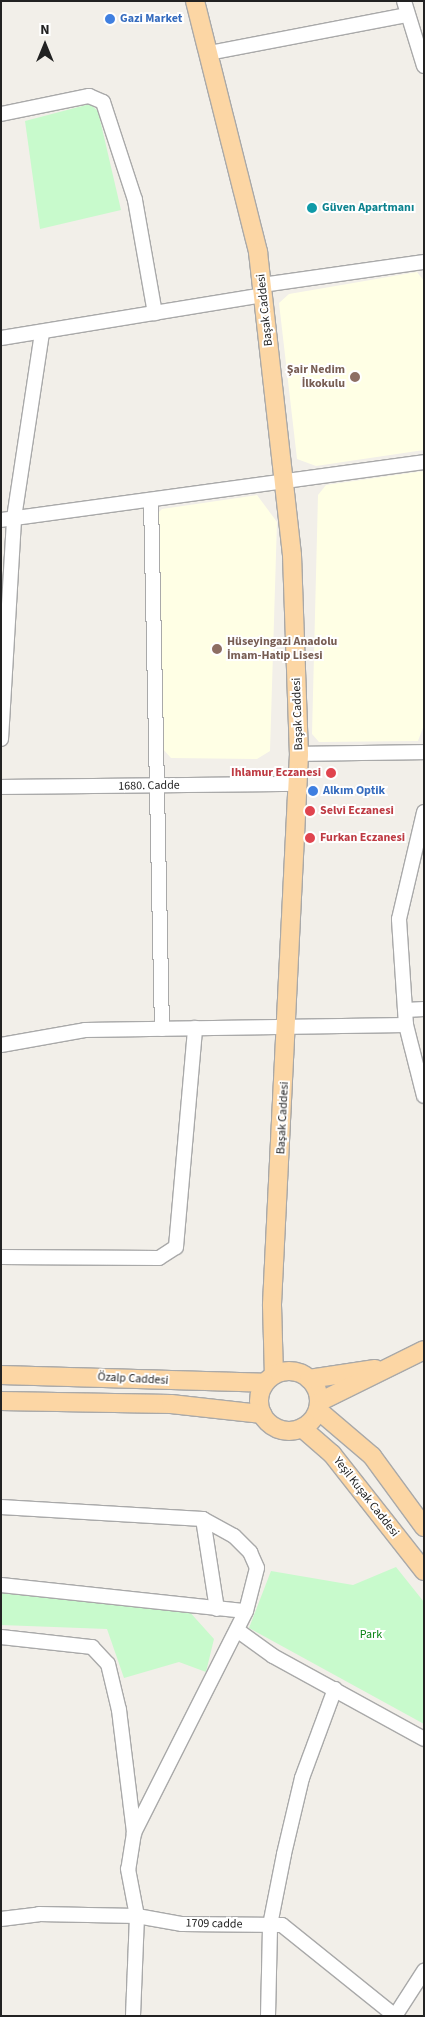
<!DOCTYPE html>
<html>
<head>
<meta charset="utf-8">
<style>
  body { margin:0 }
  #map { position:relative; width:425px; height:2017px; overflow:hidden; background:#f2efe9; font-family:"Source Sans 3",sans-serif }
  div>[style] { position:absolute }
  .education>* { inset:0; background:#ffffe5 }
  .park>* { inset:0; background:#c8facc }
  .roads { filter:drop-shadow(1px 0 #a9a9a9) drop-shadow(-1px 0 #a9a9a9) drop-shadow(0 1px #a9a9a9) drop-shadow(0 -1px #a9a9a9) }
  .minor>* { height:14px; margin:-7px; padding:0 7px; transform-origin:7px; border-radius:7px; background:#fff }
  .major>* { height:18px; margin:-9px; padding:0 9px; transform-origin:9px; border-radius:9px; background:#fcd6a4 }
  .major>.ring { margin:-9px; padding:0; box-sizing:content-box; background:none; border:18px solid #fcd6a4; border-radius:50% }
  .dots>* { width:14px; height:14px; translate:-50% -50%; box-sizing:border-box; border:2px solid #fff; border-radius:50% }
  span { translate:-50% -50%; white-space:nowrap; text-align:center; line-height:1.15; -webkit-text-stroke:4px #fff; paint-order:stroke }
  .shop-label { font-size:12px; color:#366cbe; font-weight:700 }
  .left { translate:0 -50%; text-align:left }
  .culture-label { font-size:12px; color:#0d838f; font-weight:700 }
  .street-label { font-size:12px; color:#222 }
  .education-label { font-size:12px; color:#785e54; font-weight:700 }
  .right { translate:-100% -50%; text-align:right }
  .health-label { font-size:12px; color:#be3a42; font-weight:700 }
  .park-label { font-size:12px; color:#0c8416 }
  .frame { position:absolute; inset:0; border:2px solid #222; pointer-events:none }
  .north { position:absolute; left:20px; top:20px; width:50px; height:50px; -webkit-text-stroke:4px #fff; paint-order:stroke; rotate:0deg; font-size:14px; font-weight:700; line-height:20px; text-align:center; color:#222 }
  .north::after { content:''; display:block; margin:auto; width:18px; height:22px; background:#222; clip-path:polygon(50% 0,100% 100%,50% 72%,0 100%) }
</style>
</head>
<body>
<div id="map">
  <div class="education">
    <i style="clip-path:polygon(417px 272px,424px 281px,424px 450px,316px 466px,297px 459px,279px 303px,289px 294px)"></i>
    <i style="clip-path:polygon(424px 471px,424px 725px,418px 741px,319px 742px,312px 734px,318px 495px,326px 485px)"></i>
    <i style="clip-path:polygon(257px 495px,277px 522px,270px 751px,257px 759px,171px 758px,162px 748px,157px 514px,162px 509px)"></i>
  </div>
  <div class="park">
    <i style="clip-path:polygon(90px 104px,98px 111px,121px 210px,40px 229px,25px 121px)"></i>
    <i style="clip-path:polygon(396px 1567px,424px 1602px,424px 1724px,249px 1628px,271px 1571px,353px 1585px)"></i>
    <i style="clip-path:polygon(1px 1590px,187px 1609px,214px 1639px,206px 1672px,179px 1662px,124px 1678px,107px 1629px,1px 1625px)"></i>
  </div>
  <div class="roads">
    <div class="minor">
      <i style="left:404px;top:1px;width:68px;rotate:72.9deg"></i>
      <i style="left:209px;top:53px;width:202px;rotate:-10.9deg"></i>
      <i style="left:1px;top:114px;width:90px;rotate:-11.6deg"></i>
      <i style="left:89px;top:96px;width:15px;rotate:23deg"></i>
      <i style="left:103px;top:102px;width:103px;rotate:71.9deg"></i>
      <i style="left:135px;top:200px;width:115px;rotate:80deg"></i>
      <i style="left:262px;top:285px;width:164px;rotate:-8.1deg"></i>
      <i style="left:1px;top:338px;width:266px;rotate:-9.3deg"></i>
      <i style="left:151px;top:500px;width:529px;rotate:88.81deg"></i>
      <i style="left:1px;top:520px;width:427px;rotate:-7.8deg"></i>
      <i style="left:1px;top:739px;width:221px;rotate:-86.6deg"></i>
      <i style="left:14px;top:518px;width:188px;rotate:-81.4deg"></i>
      <i style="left:299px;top:754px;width:125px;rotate:-0.9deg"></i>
      <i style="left:1px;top:787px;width:297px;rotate:-0.6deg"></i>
      <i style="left:406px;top:1010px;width:18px;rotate:-3deg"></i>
      <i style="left:406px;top:1025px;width:106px;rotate:-93.8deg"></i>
      <i style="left:399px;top:919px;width:110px;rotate:-76.8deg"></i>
      <i style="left:1px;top:1045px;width:85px;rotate:-10.1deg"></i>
      <i style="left:85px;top:1030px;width:321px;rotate:-0.9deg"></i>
      <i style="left:406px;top:1025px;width:73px;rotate:75.8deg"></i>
      <i style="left:1px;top:1257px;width:158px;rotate:0.4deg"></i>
      <i style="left:159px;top:1258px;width:20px;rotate:-33deg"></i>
      <i style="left:176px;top:1247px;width:220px;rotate:-85deg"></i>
      <i style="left:1px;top:1507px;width:202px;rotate:3.4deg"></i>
      <i style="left:203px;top:1519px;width:35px;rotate:29deg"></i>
      <i style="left:234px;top:1536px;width:23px;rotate:45deg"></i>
      <i style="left:250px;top:1552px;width:17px;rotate:66deg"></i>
      <i style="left:257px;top:1568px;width:44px;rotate:104.3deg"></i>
      <i style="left:246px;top:1611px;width:249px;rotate:116.8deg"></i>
      <i style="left:134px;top:1833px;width:36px;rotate:99deg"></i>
      <i style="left:128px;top:1869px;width:48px;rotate:79.2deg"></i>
      <i style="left:137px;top:1916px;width:100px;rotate:92.3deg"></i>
      <i style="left:203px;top:1519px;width:91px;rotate:81.2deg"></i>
      <i style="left:1px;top:1585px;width:246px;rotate:6.1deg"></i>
      <i style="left:237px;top:1630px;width:44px;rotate:35.8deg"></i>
      <i style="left:273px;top:1656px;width:172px;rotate:28.8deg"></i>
      <i style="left:1px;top:1637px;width:92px;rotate:6.3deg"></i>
      <i style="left:92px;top:1647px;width:23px;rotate:47deg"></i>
      <i style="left:108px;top:1664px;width:47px;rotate:76.6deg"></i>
      <i style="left:119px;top:1710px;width:124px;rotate:83deg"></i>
      <i style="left:1px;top:1919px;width:38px;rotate:-7deg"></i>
      <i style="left:39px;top:1914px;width:98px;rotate:1.2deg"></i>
      <i style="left:137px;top:1916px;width:46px;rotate:10.1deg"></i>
      <i style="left:182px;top:1924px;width:100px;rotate:0.6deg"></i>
      <i style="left:282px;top:1925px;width:145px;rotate:38.8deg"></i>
      <i style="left:395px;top:2016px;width:54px;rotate:-57.2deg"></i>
      <i style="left:268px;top:2016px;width:91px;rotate:-88.7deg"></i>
      <i style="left:270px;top:1925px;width:72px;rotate:-78.8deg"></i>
      <i style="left:284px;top:1854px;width:78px;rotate:-76.7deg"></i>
      <i style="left:302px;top:1778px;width:95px;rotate:-69.7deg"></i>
    </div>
    <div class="major">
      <i style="left:195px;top:1px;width:259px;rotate:75.9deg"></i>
      <i style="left:258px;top:252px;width:305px;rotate:83.6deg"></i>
      <i style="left:292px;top:555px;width:199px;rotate:88deg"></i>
      <i style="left:299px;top:754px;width:552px;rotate:92.81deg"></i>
      <i style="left:272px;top:1305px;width:70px;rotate:88.4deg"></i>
      <i class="ring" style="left:259px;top:1371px;width:42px;height:42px"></i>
      <i style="left:1px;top:1375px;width:264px;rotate:1.7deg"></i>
      <i style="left:309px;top:1379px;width:67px;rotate:-8.6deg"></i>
      <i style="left:1px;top:1401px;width:170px;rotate:1deg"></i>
      <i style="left:171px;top:1404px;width:92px;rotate:6.3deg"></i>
      <i style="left:319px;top:1402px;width:117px;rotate:-26.3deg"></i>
      <i style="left:318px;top:1410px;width:71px;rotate:40.4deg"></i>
      <i style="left:372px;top:1456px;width:88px;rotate:53.8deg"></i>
      <i style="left:302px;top:1428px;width:40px;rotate:41deg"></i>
      <i style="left:332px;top:1454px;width:149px;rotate:51.8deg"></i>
    </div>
  </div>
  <div class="dots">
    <i style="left:110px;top:19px;background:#3f7fe0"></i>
    <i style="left:312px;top:208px;background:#0f9aa8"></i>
    <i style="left:355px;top:377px;background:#8d6e63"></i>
    <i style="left:217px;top:649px;background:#8d6e63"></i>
    <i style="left:331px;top:773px;background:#e0444e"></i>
    <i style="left:313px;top:791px;background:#3f7fe0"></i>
    <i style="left:310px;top:811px;background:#e0444e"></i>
    <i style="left:310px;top:838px;background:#e0444e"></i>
  </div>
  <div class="shop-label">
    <span class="left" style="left:120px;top:19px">Gazi Market</span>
    <span class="left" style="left:323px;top:791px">Alkım Optik</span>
  </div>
  <div class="culture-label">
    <span class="left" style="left:322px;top:208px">Güven Apartmanı</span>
  </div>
  <div class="street-label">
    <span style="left:265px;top:310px;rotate:-96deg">Başak Caddesi</span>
    <span style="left:298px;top:714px;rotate:-92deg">Başak Caddesi</span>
    <span style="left:149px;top:786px;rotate:-1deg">1680. Cadde</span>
    <span style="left:283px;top:1118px;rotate:-87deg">Başak Caddesi</span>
    <span style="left:133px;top:1379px;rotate:3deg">Özalp Caddesi</span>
    <span style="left:366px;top:1497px;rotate:52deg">Yeşil Kuşak Caddesi</span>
    <span style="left:214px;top:1924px;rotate:1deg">1709 cadde</span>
  </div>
  <div class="education-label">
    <span class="right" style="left:345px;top:377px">Şair Nedim<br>İlkokulu</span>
    <span class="left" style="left:227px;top:649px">Hüseyingazi Anadolu<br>İmam-Hatip Lisesi</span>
  </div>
  <div class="health-label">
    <span class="right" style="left:321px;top:773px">Ihlamur Eczanesi</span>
    <span class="left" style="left:320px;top:811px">Selvi Eczanesi</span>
    <span class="left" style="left:320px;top:838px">Furkan Eczanesi</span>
  </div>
  <div class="park-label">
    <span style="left:371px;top:1635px">Park</span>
  </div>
  <div class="frame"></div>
  <div class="north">N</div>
</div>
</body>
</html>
